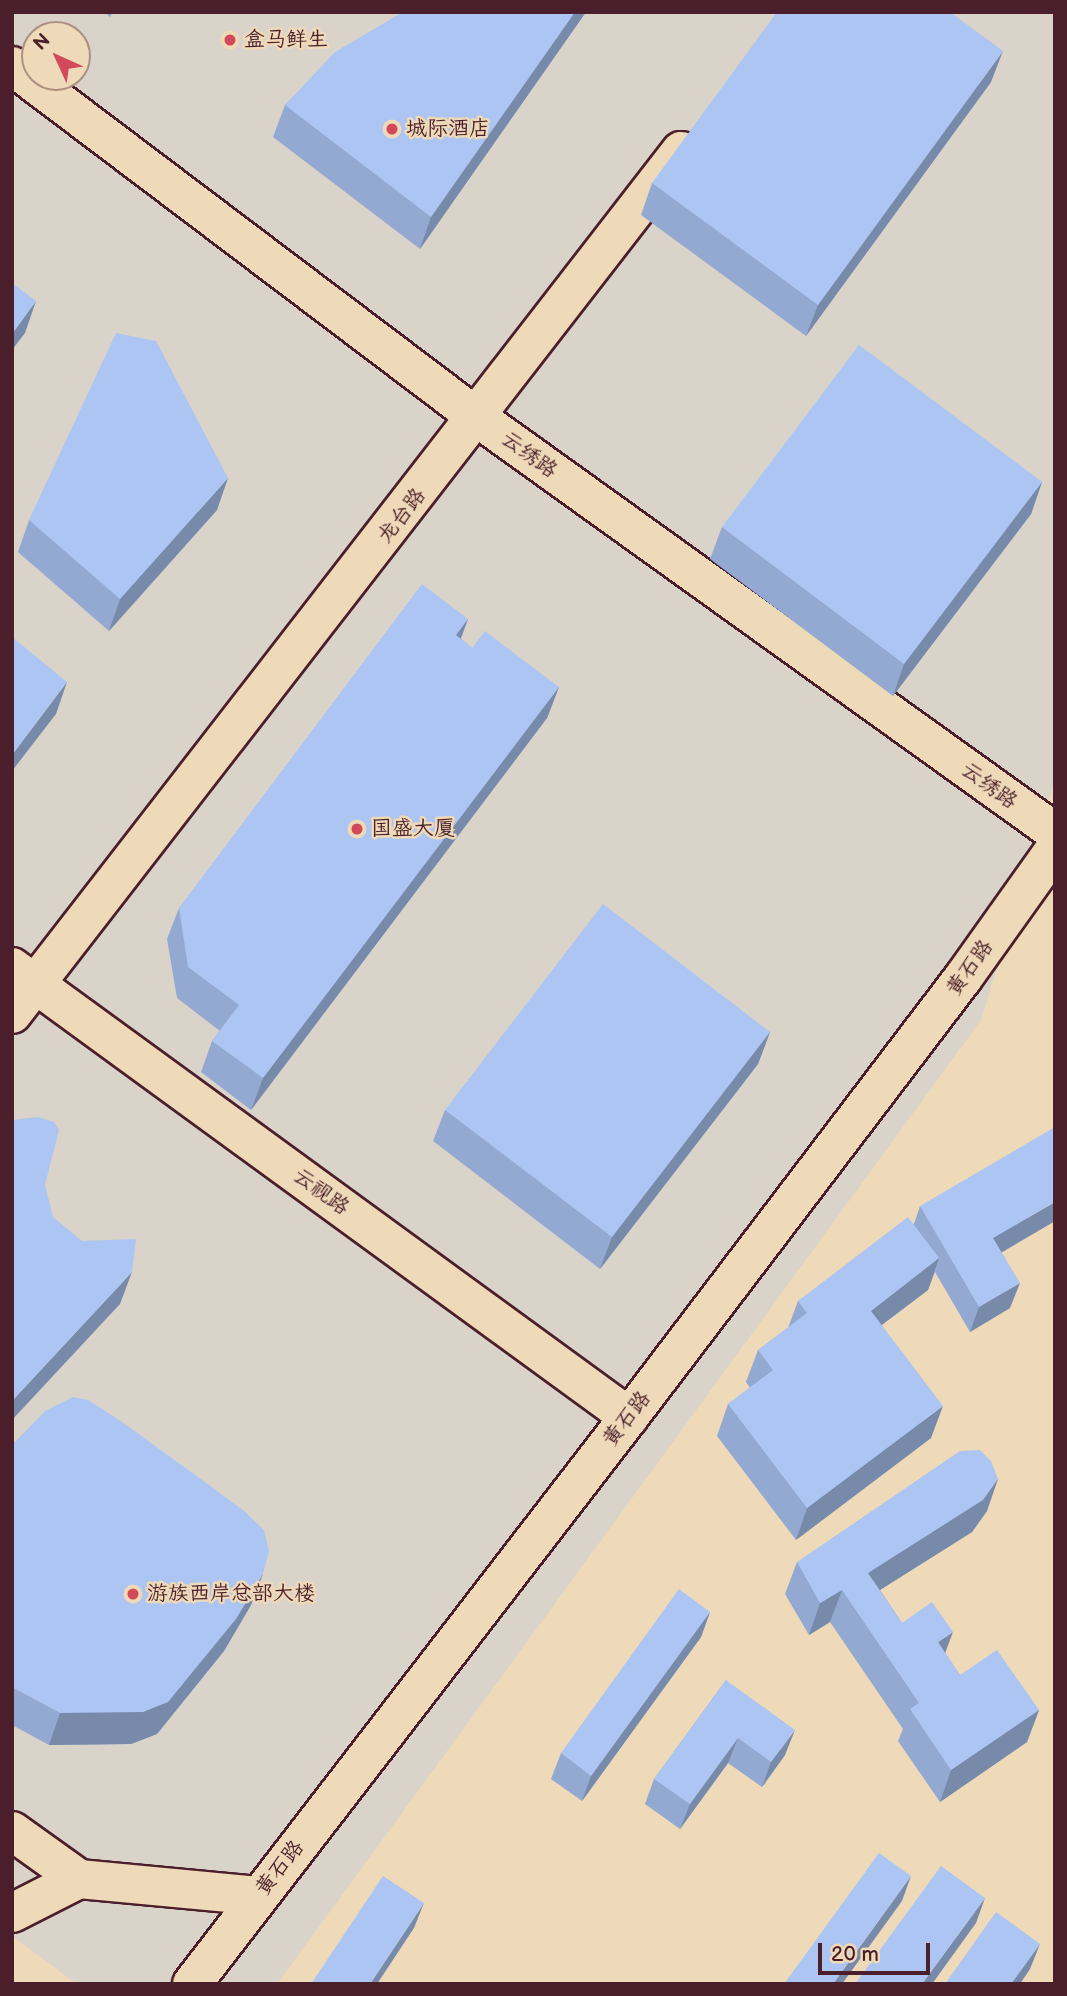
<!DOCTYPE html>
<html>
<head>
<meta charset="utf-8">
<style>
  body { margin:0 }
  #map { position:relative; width:1067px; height:1996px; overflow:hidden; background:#eed9b8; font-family:"Balsamiq Sans","LXGW WenKai TC",sans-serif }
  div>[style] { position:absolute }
  .built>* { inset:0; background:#dad3ca }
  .roads { filter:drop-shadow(2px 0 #4a1f2b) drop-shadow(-2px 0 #4a1f2b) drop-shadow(0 2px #4a1f2b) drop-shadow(0 -2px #4a1f2b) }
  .minor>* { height:38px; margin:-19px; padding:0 19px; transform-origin:19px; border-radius:19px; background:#eed9b8 }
  .wall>* { inset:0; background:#94a9d1 }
  .shaded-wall>* { inset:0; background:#788aaa }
  .building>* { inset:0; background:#acc5f3 }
  .dots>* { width:19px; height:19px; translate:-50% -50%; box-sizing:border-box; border:4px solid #eed9b8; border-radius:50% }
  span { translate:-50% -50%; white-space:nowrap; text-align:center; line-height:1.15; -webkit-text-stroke:5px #eed9b8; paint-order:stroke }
  .poi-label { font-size:21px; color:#4a1f2b }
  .left { translate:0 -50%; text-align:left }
  .street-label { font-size:21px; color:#4a1f2b }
  .frame { position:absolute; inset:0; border:14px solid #4a1f2b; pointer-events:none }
  .north { position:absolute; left:21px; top:21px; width:70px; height:70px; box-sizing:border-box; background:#eed9b8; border:2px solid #ac8f80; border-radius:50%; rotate:315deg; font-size:19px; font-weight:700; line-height:28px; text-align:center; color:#4a1f2b }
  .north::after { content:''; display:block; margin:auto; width:24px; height:32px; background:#d1495b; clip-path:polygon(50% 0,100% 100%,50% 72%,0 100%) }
  .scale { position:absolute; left:818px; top:1943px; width:112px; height:32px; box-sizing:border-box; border:4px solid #4a1f2b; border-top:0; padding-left:9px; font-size:21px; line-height:24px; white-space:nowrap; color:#4a1f2b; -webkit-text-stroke:5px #eed9b8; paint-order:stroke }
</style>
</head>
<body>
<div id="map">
  <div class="built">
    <i style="clip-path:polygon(evenodd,12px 12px,1055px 12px,1055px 780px,981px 1020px,277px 1984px,77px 1984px,12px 1936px,12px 12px,35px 35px,77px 35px,77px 77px,35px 77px,35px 35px)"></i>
  </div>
  <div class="roads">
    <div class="minor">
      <i style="left:12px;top:66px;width:584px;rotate:37.07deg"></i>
      <i style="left:478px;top:418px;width:710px;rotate:35.66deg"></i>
      <i style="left:12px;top:967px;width:764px;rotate:36.1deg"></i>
      <i style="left:12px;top:1014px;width:1092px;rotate:-52.22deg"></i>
      <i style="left:12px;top:1831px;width:82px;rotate:35.6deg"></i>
      <i style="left:79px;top:1879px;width:180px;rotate:5.4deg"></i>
      <i style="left:12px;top:1913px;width:75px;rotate:-26.9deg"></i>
      <i style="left:192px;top:1984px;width:716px;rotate:-52.38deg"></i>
      <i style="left:629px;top:1417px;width:552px;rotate:-52.74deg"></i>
      <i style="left:963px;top:978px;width:158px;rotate:-54.5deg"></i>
    </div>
  </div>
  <div class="wall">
    <i style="clip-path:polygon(104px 12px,113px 12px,110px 17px)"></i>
    <i style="clip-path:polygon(403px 12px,586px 12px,420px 249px,273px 137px,285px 105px)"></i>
    <i style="clip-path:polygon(991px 82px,806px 336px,641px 215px,652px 183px)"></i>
    <i style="clip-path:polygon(1042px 482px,1031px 514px,893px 696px,710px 559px,722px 527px)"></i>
    <i style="clip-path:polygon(217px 510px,109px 631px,18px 552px,29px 520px)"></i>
    <i style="clip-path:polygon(468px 619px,461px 639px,472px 648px,559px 687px,547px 718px,251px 1110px,201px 1072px,212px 1041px,220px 1031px,177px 998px,167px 939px,179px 908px)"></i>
    <i style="clip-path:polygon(770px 1032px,758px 1064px,600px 1269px,433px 1141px,445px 1110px)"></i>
    <i style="clip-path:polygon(920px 1206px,1055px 1221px,1001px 1253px,1010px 1308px,970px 1332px,935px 1272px,928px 1290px,882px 1325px,931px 1438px,796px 1540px,717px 1436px,728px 1404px,750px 1388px,746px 1382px,758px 1350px,788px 1328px,798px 1301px,914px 1224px)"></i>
    <i style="clip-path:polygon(12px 1445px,251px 1605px,224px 1651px,157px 1734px,131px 1744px,49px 1745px,12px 1725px)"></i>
    <i style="clip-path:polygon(987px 1511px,972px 1532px,880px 1590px,902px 1623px,945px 1653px,960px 1675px,1039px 1710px,1027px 1742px,940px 1802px,898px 1741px,903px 1729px,830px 1622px,809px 1635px,785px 1594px,797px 1562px)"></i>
    <i style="clip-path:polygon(710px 1612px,701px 1637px,582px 1801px,551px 1779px,561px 1753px)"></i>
    <i style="clip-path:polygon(726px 1680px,785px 1755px,762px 1787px,728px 1763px,680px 1829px,645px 1804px,654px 1779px)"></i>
  </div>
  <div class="shaded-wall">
    <i style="clip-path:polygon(575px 12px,586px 12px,420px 249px,431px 217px)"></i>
    <i style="clip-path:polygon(1003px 51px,991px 82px,806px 336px,818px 305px)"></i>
    <i style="clip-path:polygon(36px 301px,25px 333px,12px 350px,12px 334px)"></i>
    <i style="clip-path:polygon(228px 478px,217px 510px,109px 631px,120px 599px)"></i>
    <i style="clip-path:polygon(1042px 482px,1031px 514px,893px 696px,904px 664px)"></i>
    <i style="clip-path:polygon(468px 619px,456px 650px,456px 635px)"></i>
    <i style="clip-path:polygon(67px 682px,56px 714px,12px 771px,12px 755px)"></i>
    <i style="clip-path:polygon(559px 687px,547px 718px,251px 1110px,263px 1078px)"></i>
    <i style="clip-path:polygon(770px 1032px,758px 1064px,600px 1269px,612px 1237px)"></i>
    <i style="clip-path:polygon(1055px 1202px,1055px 1221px,983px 1263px,993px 1238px)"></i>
    <i style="clip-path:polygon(939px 1258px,928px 1290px,859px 1342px,871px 1311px)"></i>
    <i style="clip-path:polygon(132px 1272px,120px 1304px,12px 1420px,12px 1401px)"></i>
    <i style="clip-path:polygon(1020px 1283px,1010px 1308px,970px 1332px,979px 1307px)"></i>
    <i style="clip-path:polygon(943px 1406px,931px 1438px,796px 1540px,807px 1508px)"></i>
    <i style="clip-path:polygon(998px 1479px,987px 1511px,972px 1532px,856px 1605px,868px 1573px)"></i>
    <i style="clip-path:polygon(263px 1574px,251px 1605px,224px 1651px,157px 1734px,131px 1744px,49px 1745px,60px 1713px)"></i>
    <i style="clip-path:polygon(842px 1590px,830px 1622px,809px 1635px,820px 1603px)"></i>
    <i style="clip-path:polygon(710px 1612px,701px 1637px,582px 1801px,591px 1776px)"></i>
    <i style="clip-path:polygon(953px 1632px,941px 1664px,938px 1642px)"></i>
    <i style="clip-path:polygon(1039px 1710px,1027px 1742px,940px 1802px,951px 1770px)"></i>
    <i style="clip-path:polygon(795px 1730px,785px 1755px,762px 1787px,771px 1762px)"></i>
    <i style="clip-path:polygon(738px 1738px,728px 1763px,680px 1829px,690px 1804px)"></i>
    <i style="clip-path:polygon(911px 1876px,902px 1901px,842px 1984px,833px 1984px)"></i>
    <i style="clip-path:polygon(985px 1898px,976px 1923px,932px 1984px,922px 1984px)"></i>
    <i style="clip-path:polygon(424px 1903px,414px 1928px,377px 1984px,370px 1984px)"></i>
    <i style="clip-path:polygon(1040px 1944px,1030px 1969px,1020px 1984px,1011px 1984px)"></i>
  </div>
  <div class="building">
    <i style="clip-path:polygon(403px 12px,575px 12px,431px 217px,285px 105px,335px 52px)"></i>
    <i style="clip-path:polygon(777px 12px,950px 12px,1003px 51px,818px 305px,652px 183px)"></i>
    <i style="clip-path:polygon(12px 283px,36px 301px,12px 334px)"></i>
    <i style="clip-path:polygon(116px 333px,156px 341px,228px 478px,120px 599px,29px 520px)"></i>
    <i style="clip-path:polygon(859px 345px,1042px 482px,904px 664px,722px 527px)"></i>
    <i style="clip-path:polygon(422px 584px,468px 619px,456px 635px,472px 648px,485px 631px,559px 687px,263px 1078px,212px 1041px,239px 1005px,188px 967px,179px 908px)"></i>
    <i style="clip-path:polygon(12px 637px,67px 682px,12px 755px)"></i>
    <i style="clip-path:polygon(603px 904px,770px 1032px,612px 1237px,445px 1110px)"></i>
    <i style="clip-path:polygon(38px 1117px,54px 1122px,59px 1130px,45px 1185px,53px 1217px,82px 1241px,136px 1239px,132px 1272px,12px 1401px,12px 1120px)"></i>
    <i style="clip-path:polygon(1055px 1127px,1055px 1202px,993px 1238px,1020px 1283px,979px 1307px,920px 1206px)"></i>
    <i style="clip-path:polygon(908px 1217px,939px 1258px,871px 1311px,943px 1406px,807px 1508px,728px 1404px,773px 1370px,758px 1350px,807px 1313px,798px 1301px)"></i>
    <i style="clip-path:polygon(73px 1397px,88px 1400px,125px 1424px,243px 1510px,264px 1530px,269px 1551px,263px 1574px,236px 1619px,168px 1702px,143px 1712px,60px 1713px,12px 1687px,12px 1445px,45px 1411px)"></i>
    <i style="clip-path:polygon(980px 1450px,991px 1461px,998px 1479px,983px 1500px,868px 1573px,902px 1623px,932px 1602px,953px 1632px,938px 1642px,960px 1675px,997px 1650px,1039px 1710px,951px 1770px,910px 1709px,919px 1703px,842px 1590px,820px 1603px,797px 1562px,960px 1451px)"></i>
    <i style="clip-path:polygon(679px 1589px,710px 1612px,591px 1776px,561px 1753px)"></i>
    <i style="clip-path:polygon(726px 1680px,795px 1730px,771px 1762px,738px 1738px,690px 1804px,654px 1779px)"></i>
    <i style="clip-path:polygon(879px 1853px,911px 1876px,833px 1984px,784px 1984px)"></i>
    <i style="clip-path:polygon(941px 1866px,985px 1898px,922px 1984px,855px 1984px)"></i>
    <i style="clip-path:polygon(383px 1876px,424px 1903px,370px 1984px,311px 1984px)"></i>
    <i style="clip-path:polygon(996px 1912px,1040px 1944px,1011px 1984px,945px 1984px)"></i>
  </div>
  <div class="dots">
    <i style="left:230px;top:40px;background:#d1495b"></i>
    <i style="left:392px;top:129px;background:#d1495b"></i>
    <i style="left:357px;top:829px;background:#d1495b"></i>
    <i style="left:133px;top:1594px;background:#d1495b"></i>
  </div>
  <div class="poi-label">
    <span class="left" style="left:244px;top:40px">盒马鲜生</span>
    <span class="left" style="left:406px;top:129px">城际酒店</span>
    <span class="left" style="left:371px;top:829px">国盛大厦</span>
    <span class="left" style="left:147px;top:1594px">游族西岸总部大楼</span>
  </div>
  <div class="street-label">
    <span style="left:529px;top:455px;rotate:36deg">云绣路</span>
    <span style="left:402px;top:516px;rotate:-52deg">龙台路</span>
    <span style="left:989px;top:786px;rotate:36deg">云绣路</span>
    <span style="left:970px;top:968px;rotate:-54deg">黄石路</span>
    <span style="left:321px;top:1192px;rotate:36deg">云视路</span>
    <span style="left:627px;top:1419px;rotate:-52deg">黄石路</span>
    <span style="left:280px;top:1868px;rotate:-52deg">黄石路</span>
  </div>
  <div class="frame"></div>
  <div class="north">N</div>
  <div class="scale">20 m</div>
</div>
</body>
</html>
